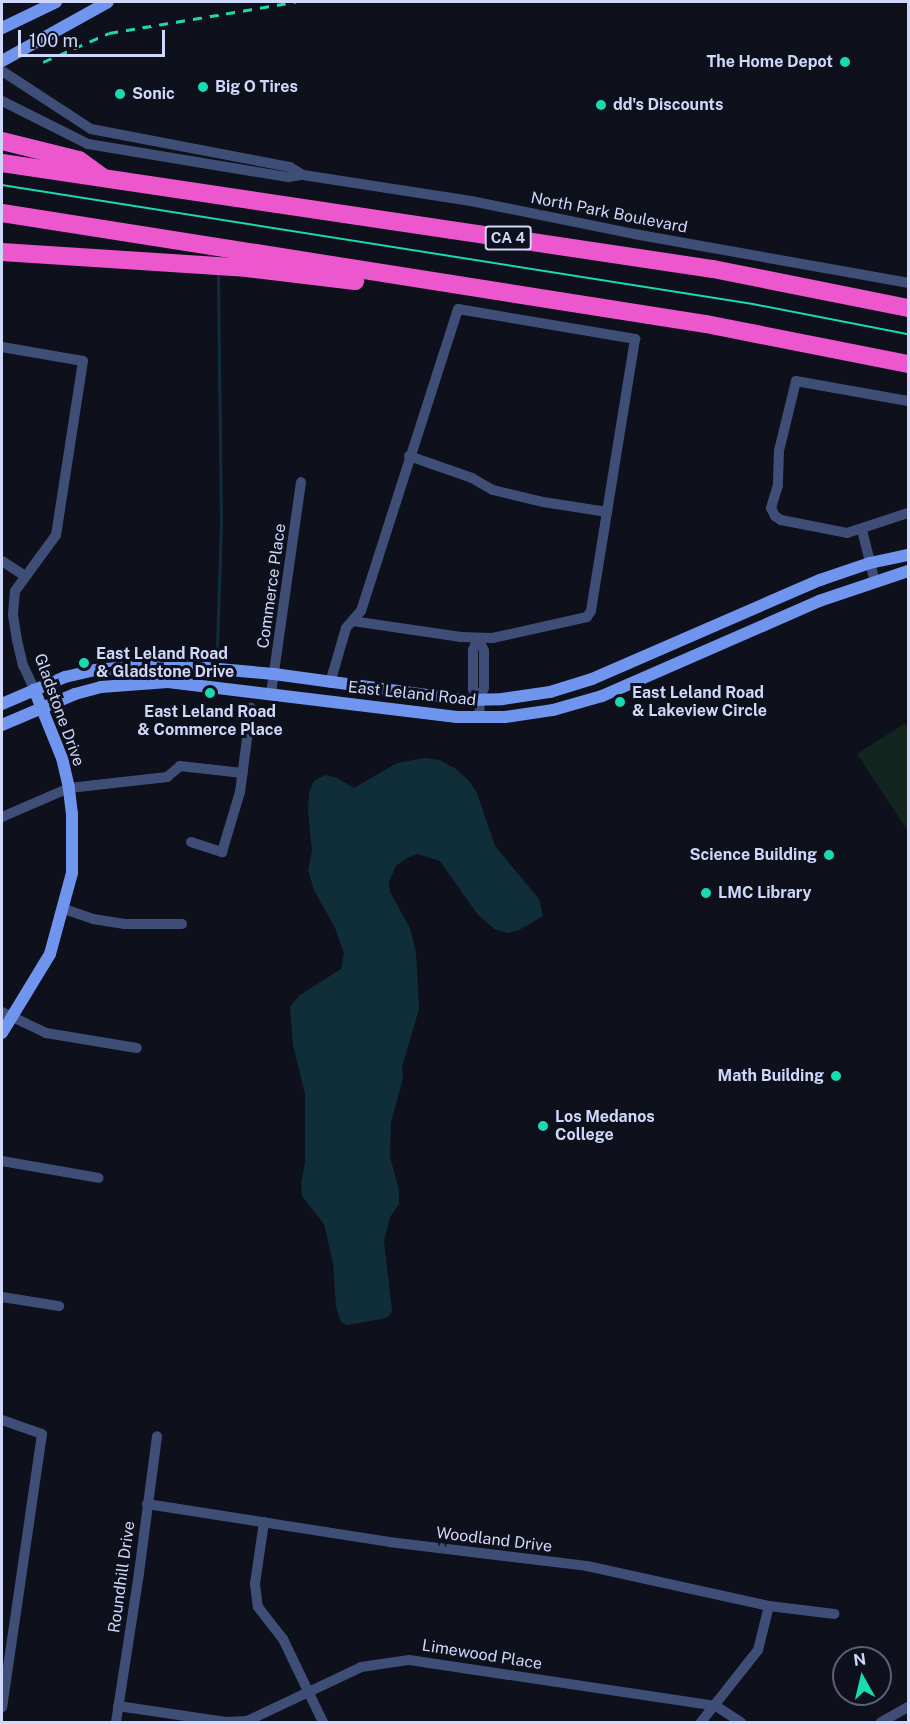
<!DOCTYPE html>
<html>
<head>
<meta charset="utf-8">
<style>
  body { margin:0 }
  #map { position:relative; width:910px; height:1724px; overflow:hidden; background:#0e101c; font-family:"Public Sans",sans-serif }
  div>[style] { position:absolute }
  .green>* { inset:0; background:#12261f }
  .water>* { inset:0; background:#102d3a }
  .stream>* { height:3px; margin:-1.5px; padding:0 1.5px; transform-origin:1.5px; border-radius:1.5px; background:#102d3a }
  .street>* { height:10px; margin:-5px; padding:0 5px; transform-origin:5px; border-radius:5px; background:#3e4e76 }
  .secondary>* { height:12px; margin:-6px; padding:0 6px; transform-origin:6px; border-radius:6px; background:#7095ef }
  .highway>* { height:18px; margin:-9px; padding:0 9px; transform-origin:9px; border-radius:9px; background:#ec57cd }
  .tram>* { height:1.5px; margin:-0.75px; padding:0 0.75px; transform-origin:0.75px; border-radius:0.75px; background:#19dbb2 }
  .rail>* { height:3px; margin-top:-1.5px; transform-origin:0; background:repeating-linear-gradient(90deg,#19dbb2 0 9px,transparent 0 17px) }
  .dots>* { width:16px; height:16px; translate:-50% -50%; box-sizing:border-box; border:3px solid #0e101c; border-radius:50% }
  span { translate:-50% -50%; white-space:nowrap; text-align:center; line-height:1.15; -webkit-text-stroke:6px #0e101c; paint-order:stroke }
  .shield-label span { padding:2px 4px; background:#0e101c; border:2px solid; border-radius:4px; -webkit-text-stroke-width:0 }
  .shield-label { font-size:15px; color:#cfd7fa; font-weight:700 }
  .poi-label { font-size:16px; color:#cfd7fa; font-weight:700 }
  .right { translate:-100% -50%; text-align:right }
  .left { translate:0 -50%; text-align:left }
  .street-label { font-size:16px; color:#cfd7fa }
  .frame { position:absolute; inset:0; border:3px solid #cfd7fa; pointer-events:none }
  .north { position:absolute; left:832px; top:1646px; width:60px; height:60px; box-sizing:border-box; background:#0e101c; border:2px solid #5b6075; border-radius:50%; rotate:352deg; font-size:16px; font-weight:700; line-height:24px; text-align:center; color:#cfd7fa }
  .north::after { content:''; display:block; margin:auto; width:21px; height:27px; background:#19dbb2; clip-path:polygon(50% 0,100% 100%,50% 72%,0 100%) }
  .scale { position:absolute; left:18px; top:30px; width:147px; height:27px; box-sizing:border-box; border:3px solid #cfd7fa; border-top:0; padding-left:8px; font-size:18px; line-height:21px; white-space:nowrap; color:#cfd7fa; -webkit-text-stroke:4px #0e101c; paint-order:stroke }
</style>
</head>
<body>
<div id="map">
  <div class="green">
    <i style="clip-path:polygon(905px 723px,908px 727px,908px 831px,857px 754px)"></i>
  </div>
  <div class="water">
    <i style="clip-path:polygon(424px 758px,440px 760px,456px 769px,469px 781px,477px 793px,495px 846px,539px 899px,543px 916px,519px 930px,507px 933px,494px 929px,478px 915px,440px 861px,417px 854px,407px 858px,396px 866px,389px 882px,390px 892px,410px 928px,416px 952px,419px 1009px,402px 1067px,403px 1078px,391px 1123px,390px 1157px,399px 1190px,399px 1204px,390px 1217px,384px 1241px,392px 1311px,389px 1316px,382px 1319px,347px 1325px,341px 1322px,336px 1307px,333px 1263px,324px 1224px,302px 1196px,301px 1183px,305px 1163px,305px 1094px,293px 1045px,290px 1007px,300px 995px,341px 969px,344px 953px,335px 928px,314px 890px,308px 870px,312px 851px,308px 812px,309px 792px,314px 781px,325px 775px,337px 778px,354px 788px,397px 763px)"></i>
  </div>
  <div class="stream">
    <i style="left:217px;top:648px;width:124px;rotate:-88.2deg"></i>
    <i style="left:221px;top:524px;width:249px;rotate:-90.7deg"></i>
  </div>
  <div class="street">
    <i style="left:2px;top:71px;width:106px;rotate:33.1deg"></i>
    <i style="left:91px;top:129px;width:203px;rotate:10.8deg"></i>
    <i style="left:290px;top:167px;width:15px;rotate:32deg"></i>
    <i style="left:2px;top:101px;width:96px;rotate:26.6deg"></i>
    <i style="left:88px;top:144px;width:203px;rotate:9.4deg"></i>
    <i style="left:288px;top:177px;width:15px;rotate:-8deg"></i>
    <i style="left:303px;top:175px;width:170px;rotate:8.8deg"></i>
    <i style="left:471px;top:201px;width:166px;rotate:11.4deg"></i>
    <i style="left:634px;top:234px;width:278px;rotate:10.1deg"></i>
    <i style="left:2px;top:347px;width:82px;rotate:9.8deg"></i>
    <i style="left:83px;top:361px;width:176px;rotate:98.8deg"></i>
    <i style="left:56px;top:535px;width:69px;rotate:126.2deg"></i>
    <i style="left:15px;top:591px;width:24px;rotate:95deg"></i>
    <i style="left:13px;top:615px;width:25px;rotate:81deg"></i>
    <i style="left:17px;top:640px;width:26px;rotate:77deg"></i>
    <i style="left:23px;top:665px;width:26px;rotate:65deg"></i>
    <i style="left:908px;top:401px;width:114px;rotate:-169.9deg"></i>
    <i style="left:796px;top:381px;width:72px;rotate:103.7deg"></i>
    <i style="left:779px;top:451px;width:34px;rotate:92deg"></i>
    <i style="left:778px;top:485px;width:24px;rotate:107deg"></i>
    <i style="left:771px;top:508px;width:9px;rotate:63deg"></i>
    <i style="left:775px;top:516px;width:7px;rotate:34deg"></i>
    <i style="left:781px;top:520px;width:67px;rotate:11.1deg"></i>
    <i style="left:847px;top:533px;width:64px;rotate:-18.2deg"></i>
    <i style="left:409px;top:456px;width:67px;rotate:19.2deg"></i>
    <i style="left:472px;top:478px;width:24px;rotate:30deg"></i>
    <i style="left:493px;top:490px;width:51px;rotate:13.5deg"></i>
    <i style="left:543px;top:502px;width:65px;rotate:8.9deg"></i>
    <i style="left:862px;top:530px;width:54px;rotate:76deg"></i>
    <i style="left:2px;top:561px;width:27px;rotate:33deg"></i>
    <i style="left:330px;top:683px;width:57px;rotate:-73.8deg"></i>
    <i style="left:346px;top:628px;width:23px;rotate:-49deg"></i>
    <i style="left:361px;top:611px;width:317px;rotate:-72.2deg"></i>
    <i style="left:458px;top:309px;width:180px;rotate:9.6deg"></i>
    <i style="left:635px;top:339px;width:276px;rotate:99.2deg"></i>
    <i style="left:591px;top:611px;width:7px;rotate:124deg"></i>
    <i style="left:587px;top:617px;width:97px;rotate:167.5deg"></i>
    <i style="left:492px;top:638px;width:31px;rotate:-178deg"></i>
    <i style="left:461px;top:637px;width:109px;rotate:-171.6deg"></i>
    <i style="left:271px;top:693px;width:213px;rotate:-81.9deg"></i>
    <i style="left:479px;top:699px;width:12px;rotate:-121deg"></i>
    <i style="left:473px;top:689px;width:39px;rotate:-90deg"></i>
    <i style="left:473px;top:650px;width:13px;rotate:-67deg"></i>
    <i style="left:478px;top:638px;width:14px;rotate:65deg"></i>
    <i style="left:484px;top:651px;width:37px;rotate:90deg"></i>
    <i style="left:484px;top:688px;width:12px;rotate:114deg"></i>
    <i style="left:479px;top:699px;width:18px;rotate:87deg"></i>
    <i style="left:2px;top:817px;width:73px;rotate:-23.4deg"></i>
    <i style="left:69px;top:788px;width:99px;rotate:-6.4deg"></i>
    <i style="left:167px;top:777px;width:17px;rotate:-40deg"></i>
    <i style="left:180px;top:766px;width:63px;rotate:6.3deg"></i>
    <i style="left:191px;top:842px;width:33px;rotate:18deg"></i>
    <i style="left:222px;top:852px;width:63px;rotate:-73.3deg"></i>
    <i style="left:240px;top:792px;width:85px;rotate:-82.5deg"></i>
    <i style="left:64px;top:909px;width:31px;rotate:19deg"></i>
    <i style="left:93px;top:919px;width:32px;rotate:9deg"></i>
    <i style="left:125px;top:924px;width:57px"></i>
    <i style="left:2px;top:1012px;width:49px;rotate:25.5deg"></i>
    <i style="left:46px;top:1033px;width:92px;rotate:9.4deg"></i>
    <i style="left:2px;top:1161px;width:98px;rotate:9.9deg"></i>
    <i style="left:2px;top:1297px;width:58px;rotate:9deg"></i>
    <i style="left:2px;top:1420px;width:42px;rotate:19.3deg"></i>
    <i style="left:42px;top:1434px;width:276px;rotate:98.3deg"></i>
    <i style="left:147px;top:1504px;width:245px;rotate:8.9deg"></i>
    <i style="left:389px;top:1542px;width:199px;rotate:6.9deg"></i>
    <i style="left:587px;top:1566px;width:186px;rotate:12.4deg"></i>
    <i style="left:769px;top:1606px;width:66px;rotate:6.9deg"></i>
    <i style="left:264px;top:1522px;width:63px;rotate:98.3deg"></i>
    <i style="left:255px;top:1584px;width:23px;rotate:83deg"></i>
    <i style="left:258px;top:1607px;width:41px;rotate:52deg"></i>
    <i style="left:283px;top:1639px;width:92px;rotate:64.3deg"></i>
    <i style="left:118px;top:1706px;width:109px;rotate:8.4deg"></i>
    <i style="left:226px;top:1722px;width:21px;rotate:-3deg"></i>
    <i style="left:247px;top:1721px;width:126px;rotate:-25.3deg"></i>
    <i style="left:361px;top:1667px;width:49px;rotate:-8.3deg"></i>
    <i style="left:409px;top:1660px;width:310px;rotate:8.5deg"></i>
    <i style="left:716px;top:1706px;width:30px;rotate:33deg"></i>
    <i style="left:116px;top:1722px;width:151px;rotate:-81.2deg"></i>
    <i style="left:139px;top:1573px;width:138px;rotate:-82.5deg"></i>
    <i style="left:701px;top:1722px;width:92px;rotate:-51.6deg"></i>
    <i style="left:758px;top:1650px;width:45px;rotate:-76deg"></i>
    <i style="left:881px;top:1722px;width:31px;rotate:-29deg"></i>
  </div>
  <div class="secondary">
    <i style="left:2px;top:28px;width:60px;rotate:-25.7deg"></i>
    <i style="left:2px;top:61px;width:121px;rotate:-29.1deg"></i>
    <i style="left:2px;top:704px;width:69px;rotate:-23.2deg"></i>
    <i style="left:65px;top:677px;width:31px;rotate:-13deg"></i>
    <i style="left:95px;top:670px;width:67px;rotate:-5.1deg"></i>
    <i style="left:162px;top:664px;width:112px;rotate:5.1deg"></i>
    <i style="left:274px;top:674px;width:191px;rotate:7.8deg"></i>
    <i style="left:463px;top:700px;width:39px;rotate:-1deg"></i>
    <i style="left:502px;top:699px;width:49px;rotate:-8.3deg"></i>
    <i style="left:550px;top:692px;width:44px;rotate:-17.2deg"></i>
    <i style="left:592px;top:679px;width:249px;rotate:-23.5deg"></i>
    <i style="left:820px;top:580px;width:53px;rotate:-18.8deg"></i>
    <i style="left:870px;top:563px;width:39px;rotate:-12deg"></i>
    <i style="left:2px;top:725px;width:79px;rotate:-23deg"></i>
    <i style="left:75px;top:694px;width:27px;rotate:-15deg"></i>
    <i style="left:101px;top:687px;width:67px;rotate:-4.3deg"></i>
    <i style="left:168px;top:682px;width:291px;rotate:6.9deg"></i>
    <i style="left:457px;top:717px;width:48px"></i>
    <i style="left:505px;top:717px;width:49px;rotate:-8.3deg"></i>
    <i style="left:553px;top:710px;width:51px;rotate:-15.9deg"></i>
    <i style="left:602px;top:696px;width:237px;rotate:-23.6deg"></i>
    <i style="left:819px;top:601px;width:94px;rotate:-18.6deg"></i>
    <i style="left:2px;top:1033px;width:92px;rotate:-58.7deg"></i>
    <i style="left:50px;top:954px;width:84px;rotate:-74.8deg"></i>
    <i style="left:72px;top:873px;width:59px;rotate:-90deg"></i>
    <i style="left:72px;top:814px;width:26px;rotate:-97deg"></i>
    <i style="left:69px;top:788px;width:31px;rotate:-103deg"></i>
    <i style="left:62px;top:758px;width:74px;rotate:-112.1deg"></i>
  </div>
  <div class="highway">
    <i style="left:2px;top:141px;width:79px;rotate:13.9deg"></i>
    <i style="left:79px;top:160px;width:29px;rotate:36deg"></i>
    <i style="left:2px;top:163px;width:719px;rotate:8.48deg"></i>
    <i style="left:713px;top:269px;width:199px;rotate:11.3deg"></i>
    <i style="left:2px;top:213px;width:713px;rotate:8.96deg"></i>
    <i style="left:706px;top:324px;width:206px;rotate:11.2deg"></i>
    <i style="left:2px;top:252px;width:235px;rotate:3.7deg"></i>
    <i style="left:237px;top:267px;width:119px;rotate:6.8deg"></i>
  </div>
  <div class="tram">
    <i style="left:2px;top:185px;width:760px;rotate:9deg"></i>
    <i style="left:753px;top:304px;width:158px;rotate:11deg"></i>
  </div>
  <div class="rail">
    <i style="left:43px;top:62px;width:72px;rotate:-23.7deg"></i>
    <i style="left:109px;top:33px;width:189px;rotate:-9.5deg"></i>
  </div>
  <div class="dots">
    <i style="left:845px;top:62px;background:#19dbb2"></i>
    <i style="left:203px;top:87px;background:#19dbb2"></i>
    <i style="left:120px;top:94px;background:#19dbb2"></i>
    <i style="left:601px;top:105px;background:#19dbb2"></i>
    <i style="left:84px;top:663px;background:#19dbb2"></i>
    <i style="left:210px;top:693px;background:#19dbb2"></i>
    <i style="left:620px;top:702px;background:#19dbb2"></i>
    <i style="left:829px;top:855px;background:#19dbb2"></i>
    <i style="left:706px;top:893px;background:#19dbb2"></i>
    <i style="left:836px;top:1076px;background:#19dbb2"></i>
    <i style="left:543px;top:1126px;background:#19dbb2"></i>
  </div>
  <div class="shield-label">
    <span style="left:508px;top:238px">CA 4</span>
  </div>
  <div class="poi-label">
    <span class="right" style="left:833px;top:62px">The Home Depot</span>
    <span class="left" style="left:215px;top:87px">Big O Tires</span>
    <span class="left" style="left:132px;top:94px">Sonic</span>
    <span class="left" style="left:613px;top:105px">dd's Discounts</span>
    <span class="left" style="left:96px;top:663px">East Leland Road<br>&amp; Gladstone Drive</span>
    <span class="left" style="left:632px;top:702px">East Leland Road<br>&amp; Lakeview Circle</span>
    <span style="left:210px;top:721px">East Leland Road<br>&amp; Commerce Place</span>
    <span class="right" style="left:817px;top:855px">Science Building</span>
    <span class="left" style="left:718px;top:893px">LMC Library</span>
    <span class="right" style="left:824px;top:1076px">Math Building</span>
    <span class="left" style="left:555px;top:1126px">Los Medanos<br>College</span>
  </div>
  <div class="street-label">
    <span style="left:609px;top:213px;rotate:11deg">North Park Boulevard</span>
    <span style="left:272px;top:586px;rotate:-82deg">Commerce Place</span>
    <span style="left:412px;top:694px;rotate:6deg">East Leland Road</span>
    <span style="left:59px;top:710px;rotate:70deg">Gladstone Drive</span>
    <span style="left:494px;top:1540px;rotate:7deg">Woodland Drive</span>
    <span style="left:122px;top:1577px;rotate:-82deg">Roundhill Drive</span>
    <span style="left:482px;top:1655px;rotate:9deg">Limewood Place</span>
  </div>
  <div class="frame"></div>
  <div class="north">N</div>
  <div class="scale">100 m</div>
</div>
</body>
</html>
